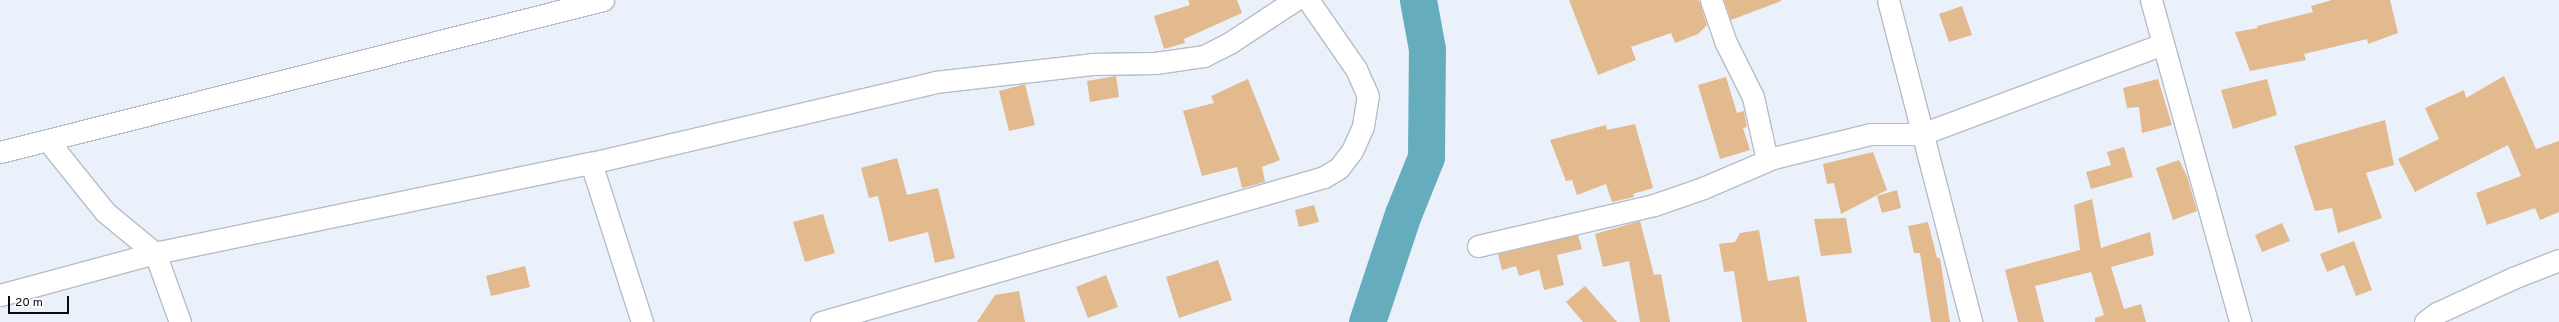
<!DOCTYPE html>
<html>
<head>
<meta charset="utf-8">
<style>
  body { margin:0 }
  #map { position:relative; width:2559px; height:322px; overflow:hidden; background:#eaf1fb; font-family:Overpass,sans-serif }
  div>[style] { position:absolute }
  .river>* { height:37px; margin:-18.5px; padding:0 18.5px; transform-origin:18.5px; border-radius:18.5px; background:#65adbc }
  .building>* { inset:0; background:#e3b98e }
  .roads { filter:drop-shadow(1px 0 #b7bdc6) drop-shadow(-1px 0 #b7bdc6) drop-shadow(0 1px #b7bdc6) drop-shadow(0 -1px #b7bdc6) }
  .minor>* { height:21px; margin:-10.5px; padding:0 10.5px; transform-origin:10.5px; border-radius:10.5px; background:#fff }
  span { translate:-50% -50%; white-space:nowrap; text-align:center; line-height:1.15; -webkit-text-stroke:3.5px #fefefe; paint-order:stroke }
  .scale { position:absolute; left:8px; top:296px; width:61px; height:18px; box-sizing:border-box; border:2px solid #0b0d11; border-top:0; padding-left:5px; font-size:12px; line-height:14px; white-space:nowrap; color:#0b0d11; -webkit-text-stroke:3px #fefefe; paint-order:stroke }
</style>
</head>
<body>
<div id="map">
  <div class="river">
    <i style="left:1367px;top:322px;width:114px;rotate:-71.6deg"></i>
    <i style="left:1403px;top:214px;width:61px;rotate:-68deg"></i>
    <i style="left:1426px;top:157px;width:108px;rotate:-89.5deg"></i>
    <i style="left:1427px;top:49px;width:50px;rotate:-100.4deg"></i>
  </div>
  <div class="building">
    <i style="clip-path:polygon(1188px 0,1237px 0,1242px 13px,1184px 39px,1185px 43px,1164px 49px,1154px 16px,1190px 5px)"></i>
    <i style="clip-path:polygon(1569px 0,1699px 0,1707px 25px,1698px 34px,1675px 43px,1671px 33px,1631px 47px,1636px 60px,1598px 75px)"></i>
    <i style="clip-path:polygon(1724px 0,1780px 0,1781px 1px,1731px 20px)"></i>
    <i style="clip-path:polygon(2332px 0,2390px 0,2398px 33px,2368px 44px,2367px 39px,2304px 54px,2306px 60px,2250px 71px,2235px 32px,2258px 28px,2257px 26px,2313px 12px,2311px 6px)"></i>
    <i style="clip-path:polygon(1962px 6px,1972px 35px,1949px 42px,1939px 14px)"></i>
    <i style="clip-path:polygon(1116px 76px,1119px 97px,1090px 102px,1087px 81px)"></i>
    <i style="clip-path:polygon(2504px 76px,2536px 149px,2559px 141px,2559px 212px,2540px 220px,2535px 208px,2487px 225px,2476px 193px,2521px 176px,2508px 145px,2415px 192px,2398px 159px,2439px 139px,2425px 108px,2464px 90px,2466px 98px)"></i>
    <i style="clip-path:polygon(1726px 77px,1737px 113px,1744px 111px,1747px 127px,1743px 128px,1750px 150px,1720px 159px,1698px 85px)"></i>
    <i style="clip-path:polygon(1248px 79px,1280px 160px,1262px 167px,1265px 182px,1242px 188px,1237px 167px,1202px 176px,1183px 111px,1214px 103px,1211px 96px)"></i>
    <i style="clip-path:polygon(2158px 79px,2172px 125px,2142px 133px,2139px 107px,2127px 108px,2123px 88px)"></i>
    <i style="clip-path:polygon(2267px 79px,2277px 115px,2233px 129px,2221px 90px)"></i>
    <i style="clip-path:polygon(1025px 84px,1035px 125px,1009px 131px,999px 91px)"></i>
    <i style="clip-path:polygon(2385px 120px,2394px 165px,2366px 173px,2382px 218px,2338px 233px,2332px 208px,2315px 211px,2294px 146px)"></i>
    <i style="clip-path:polygon(1635px 124px,1653px 188px,1633px 194px,1634px 197px,1612px 202px,1606px 184px,1577px 195px,1572px 180px,1566px 181px,1550px 140px,1606px 125px,1607px 130px)"></i>
    <i style="clip-path:polygon(2124px 147px,2133px 177px,2091px 189px,2086px 172px,2111px 165px,2107px 152px)"></i>
    <i style="clip-path:polygon(1873px 152px,1887px 190px,1841px 214px,1834px 183px,1827px 184px,1823px 164px)"></i>
    <i style="clip-path:polygon(897px 158px,907px 195px,938px 188px,955px 258px,935px 263px,928px 232px,889px 242px,878px 196px,869px 198px,861px 168px)"></i>
    <i style="clip-path:polygon(2179px 160px,2187px 176px,2197px 211px,2173px 220px,2156px 168px)"></i>
    <i style="clip-path:polygon(1897px 190px,1901px 208px,1882px 213px,1877px 196px)"></i>
    <i style="clip-path:polygon(2092px 199px,2101px 248px,2150px 232px,2154px 255px,2111px 267px,2124px 309px,2141px 304px,2146px 322px,2095px 322px,2095px 318px,2104px 315px,2091px 272px,2035px 286px,2044px 322px,2018px 322px,2005px 270px,2080px 250px,2074px 205px)"></i>
    <i style="clip-path:polygon(1314px 205px,1319px 222px,1299px 227px,1295px 210px)"></i>
    <i style="clip-path:polygon(823px 214px,835px 253px,805px 262px,793px 222px)"></i>
    <i style="clip-path:polygon(1846px 218px,1852px 253px,1821px 256px,1814px 219px)"></i>
    <i style="clip-path:polygon(1640px 221px,1654px 275px,1661px 274px,1670px 322px,1640px 322px,1629px 261px,1603px 267px,1595px 234px)"></i>
    <i style="clip-path:polygon(1928px 222px,1937px 258px,1940px 258px,1950px 322px,1931px 322px,1920px 253px,1914px 253px,1908px 226px)"></i>
    <i style="clip-path:polygon(2282px 223px,2290px 241px,2262px 252px,2255px 235px)"></i>
    <i style="clip-path:polygon(1759px 230px,1768px 281px,1799px 276px,1807px 322px,1742px 322px,1734px 271px,1724px 272px,1719px 244px,1735px 242px,1740px 233px)"></i>
    <i style="clip-path:polygon(1578px 235px,1582px 249px,1557px 255px,1564px 285px,1544px 290px,1539px 270px,1519px 276px,1516px 266px,1502px 270px,1498px 254px)"></i>
    <i style="clip-path:polygon(2354px 241px,2372px 290px,2356px 296px,2344px 265px,2327px 272px,2320px 254px)"></i>
    <i style="clip-path:polygon(1218px 260px,1232px 300px,1179px 318px,1166px 277px)"></i>
    <i style="clip-path:polygon(525px 266px,530px 287px,491px 296px,486px 276px)"></i>
    <i style="clip-path:polygon(1106px 275px,1118px 307px,1088px 318px,1076px 287px)"></i>
    <i style="clip-path:polygon(1585px 286px,1617px 322px,1583px 322px,1566px 302px)"></i>
    <i style="clip-path:polygon(1019px 291px,1025px 322px,977px 322px,995px 295px)"></i>
  </div>
  <div class="roads">
    <div class="minor">
      <i style="left:1711px;top:0;width:46px;rotate:70.8deg"></i>
      <i style="left:1726px;top:43px;width:60px;rotate:63.4deg"></i>
      <i style="left:1753px;top:97px;width:65px;rotate:77.5deg"></i>
      <i style="left:1888px;top:0;width:333px;rotate:75.5deg"></i>
      <i style="left:2151px;top:0;width:334px;rotate:74.5deg"></i>
      <i style="left:48px;top:141px;width:91px;rotate:51.2deg"></i>
      <i style="left:105px;top:212px;width:65px;rotate:39.4deg"></i>
      <i style="left:155px;top:253px;width:73px;rotate:70.1deg"></i>
      <i style="left:0;top:152px;width:622px;rotate:-14.15deg"></i>
      <i style="left:591px;top:163px;width:167px;rotate:72.2deg"></i>
      <i style="left:1478px;top:246px;width:181px;rotate:-13.1deg"></i>
      <i style="left:1654px;top:205px;width:52px;rotate:-19.1deg"></i>
      <i style="left:1703px;top:188px;width:76px;rotate:-23.2deg"></i>
      <i style="left:1773px;top:158px;width:101px;rotate:-13.8deg"></i>
      <i style="left:1871px;top:134px;width:51px"></i>
      <i style="left:1922px;top:134px;width:257px;rotate:-20.5deg"></i>
      <i style="left:0;top:295px;width:161px;rotate:-15.2deg"></i>
      <i style="left:155px;top:253px;width:445px;rotate:-11.7deg"></i>
      <i style="left:591px;top:163px;width:353px;rotate:-13.2deg"></i>
      <i style="left:935px;top:82px;width:158px;rotate:-6.5deg"></i>
      <i style="left:1092px;top:64px;width:63px;rotate:-0.9deg"></i>
      <i style="left:1155px;top:63px;width:49px;rotate:-8.1deg"></i>
      <i style="left:1204px;top:56px;width:30px;rotate:-27deg"></i>
      <i style="left:1231px;top:42px;width:77px;rotate:-33.3deg"></i>
      <i style="left:821px;top:322px;width:523px;rotate:-16.08deg"></i>
      <i style="left:1324px;top:177px;width:17px;rotate:-31deg"></i>
      <i style="left:1339px;top:168px;width:21px;rotate:-53deg"></i>
      <i style="left:1352px;top:151px;width:27px;rotate:-66deg"></i>
      <i style="left:1363px;top:126px;width:30px;rotate:-81deg"></i>
      <i style="left:1368px;top:96px;width:30px;rotate:-114deg"></i>
      <i style="left:1356px;top:69px;width:84px;rotate:-124.8deg"></i>
      <i style="left:2425px;top:322px;width:15px;rotate:-37deg"></i>
      <i style="left:2437px;top:313px;width:84px;rotate:-24.7deg"></i>
      <i style="left:2513px;top:278px;width:49px;rotate:-21.4deg"></i>
    </div>
  </div>
  <div class="scale">20 m</div>
</div>
</body>
</html>
